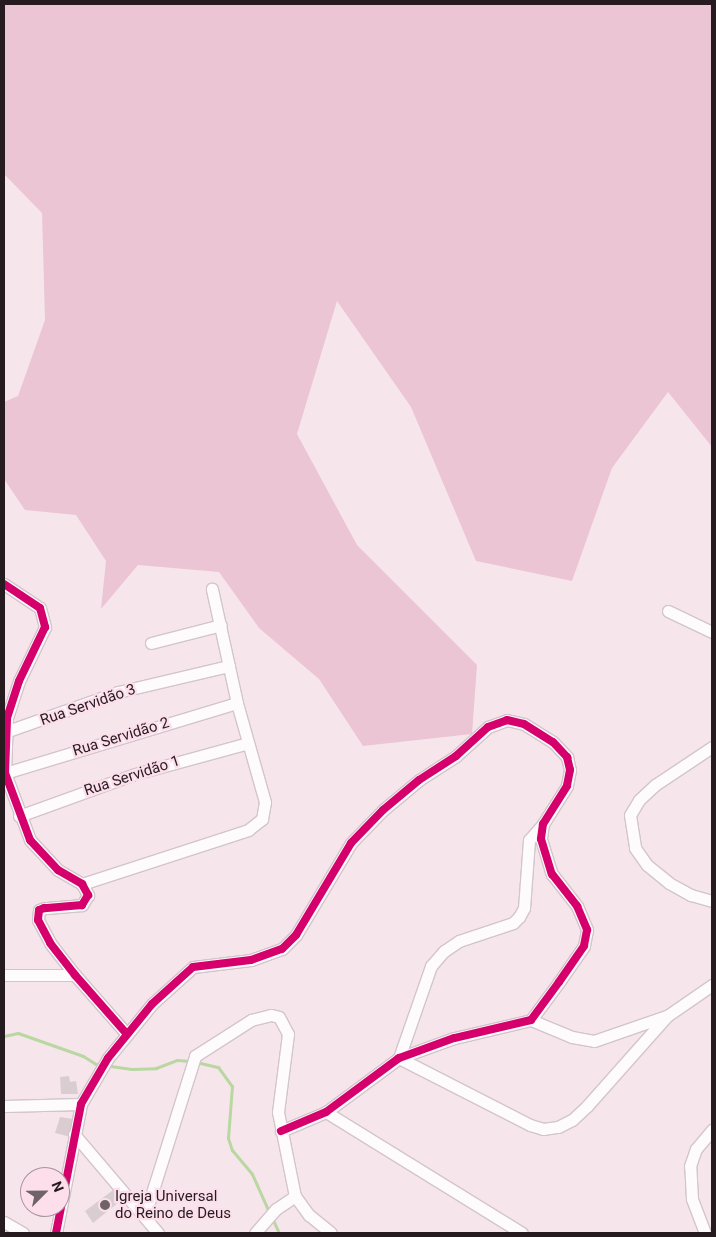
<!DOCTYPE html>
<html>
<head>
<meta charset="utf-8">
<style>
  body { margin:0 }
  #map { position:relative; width:716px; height:1237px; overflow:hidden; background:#f6e6ec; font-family:Roboto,sans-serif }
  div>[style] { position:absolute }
  .green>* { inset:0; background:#ecc5d5 }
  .stream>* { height:3px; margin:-1.5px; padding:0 1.5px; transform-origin:1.5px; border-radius:1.5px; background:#b8d7a1 }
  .building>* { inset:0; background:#dacdd2 }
  .roads { filter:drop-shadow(1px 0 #d2c5cb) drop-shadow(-1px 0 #d2c5cb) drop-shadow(0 1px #d2c5cb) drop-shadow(0 -1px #d2c5cb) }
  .street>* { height:11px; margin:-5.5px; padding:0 5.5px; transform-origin:5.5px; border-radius:5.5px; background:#fefbfc }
  .cycleway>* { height:8px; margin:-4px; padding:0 4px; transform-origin:4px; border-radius:4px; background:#d6006c }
  .dots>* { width:14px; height:14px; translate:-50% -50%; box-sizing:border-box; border:2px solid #fddfeb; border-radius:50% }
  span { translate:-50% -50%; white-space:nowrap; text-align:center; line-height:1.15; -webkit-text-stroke:4.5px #fddfeb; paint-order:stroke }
  .street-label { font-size:15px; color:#261c20 }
  .poi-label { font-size:15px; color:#261c20 }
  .left { translate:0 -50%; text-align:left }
  .frame { position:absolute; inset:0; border:5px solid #261c20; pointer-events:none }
  .north { position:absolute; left:20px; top:1167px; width:50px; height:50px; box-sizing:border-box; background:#fddfeb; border:1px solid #a7919a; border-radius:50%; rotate:67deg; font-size:14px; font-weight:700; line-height:20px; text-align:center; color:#261c20 }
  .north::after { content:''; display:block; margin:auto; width:18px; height:22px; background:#6f6367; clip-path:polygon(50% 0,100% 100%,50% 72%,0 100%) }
</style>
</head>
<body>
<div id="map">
  <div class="green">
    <i style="clip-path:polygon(4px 4px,712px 4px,712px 447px,668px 392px,612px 468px,572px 581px,476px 561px,411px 407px,337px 301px,297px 434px,357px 545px,477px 665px,472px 734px,363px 746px,319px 679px,259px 628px,219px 572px,138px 565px,101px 609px,106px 561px,76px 515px,25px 510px,4px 479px,4px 402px,18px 396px,45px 320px,42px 213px,4px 174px)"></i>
  </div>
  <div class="stream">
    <i style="left:4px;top:1036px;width:14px;rotate:-12deg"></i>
    <i style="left:18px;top:1033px;width:69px;rotate:19.5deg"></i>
    <i style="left:83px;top:1056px;width:15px;rotate:32deg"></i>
    <i style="left:96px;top:1064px;width:36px;rotate:8deg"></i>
    <i style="left:132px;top:1069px;width:24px;rotate:-2deg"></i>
    <i style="left:156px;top:1068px;width:22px;rotate:-21deg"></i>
    <i style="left:177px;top:1060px;width:13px;rotate:4deg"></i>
    <i style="left:196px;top:1062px;width:23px;rotate:13deg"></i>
    <i style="left:218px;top:1067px;width:24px;rotate:54deg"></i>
    <i style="left:232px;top:1086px;width:52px;rotate:94.4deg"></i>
    <i style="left:228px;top:1138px;width:13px;rotate:72deg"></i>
    <i style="left:232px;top:1150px;width:31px;rotate:50deg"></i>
    <i style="left:252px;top:1174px;width:42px;rotate:65.9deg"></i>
    <i style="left:272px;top:1218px;width:17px;rotate:65deg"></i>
  </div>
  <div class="building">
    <i style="clip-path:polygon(69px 1076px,70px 1082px,76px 1081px,78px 1094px,61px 1094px,60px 1077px)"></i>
    <i style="clip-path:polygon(60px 1117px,73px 1119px,71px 1137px,55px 1133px)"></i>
    <i style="clip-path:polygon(116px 1188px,124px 1198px,93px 1223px,85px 1211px)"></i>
  </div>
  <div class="roads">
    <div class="street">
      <i style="left:4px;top:584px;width:43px;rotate:33.7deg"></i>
      <i style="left:40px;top:608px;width:20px;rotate:75deg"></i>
      <i style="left:45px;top:627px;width:60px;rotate:115.7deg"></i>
      <i style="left:19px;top:681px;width:40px;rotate:108deg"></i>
      <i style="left:7px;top:719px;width:54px;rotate:92.1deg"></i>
      <i style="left:5px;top:773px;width:72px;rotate:69.5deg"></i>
      <i style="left:30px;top:840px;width:41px;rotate:47deg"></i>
      <i style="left:58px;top:870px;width:28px;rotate:30deg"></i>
      <i style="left:82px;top:884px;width:13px;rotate:61deg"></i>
      <i style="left:88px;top:895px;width:12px;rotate:121deg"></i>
      <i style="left:82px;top:905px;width:38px;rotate:175deg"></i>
      <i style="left:44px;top:908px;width:5px;rotate:158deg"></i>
      <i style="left:39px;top:910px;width:10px;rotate:96deg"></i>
      <i style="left:38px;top:920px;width:26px;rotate:62deg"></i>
      <i style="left:50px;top:943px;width:41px;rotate:52deg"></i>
      <i style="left:75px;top:975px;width:77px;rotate:48.7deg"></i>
      <i style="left:668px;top:611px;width:49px;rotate:25.5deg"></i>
      <i style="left:151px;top:643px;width:72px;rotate:-14.4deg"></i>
      <i style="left:5px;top:732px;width:120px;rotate:-19.5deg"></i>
      <i style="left:118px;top:692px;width:114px;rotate:-13.2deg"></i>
      <i style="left:712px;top:747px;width:69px;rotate:146.3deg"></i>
      <i style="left:655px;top:785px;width:22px;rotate:137deg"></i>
      <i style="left:639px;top:800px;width:17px;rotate:121deg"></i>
      <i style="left:630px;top:815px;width:33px;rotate:81deg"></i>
      <i style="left:635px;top:848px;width:21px;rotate:55deg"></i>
      <i style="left:647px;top:865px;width:28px;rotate:39deg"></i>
      <i style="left:669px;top:883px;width:25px;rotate:29deg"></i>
      <i style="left:691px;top:895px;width:22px;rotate:16deg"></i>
      <i style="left:5px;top:773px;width:242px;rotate:-16.8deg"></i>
      <i style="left:19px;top:816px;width:123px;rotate:-19.9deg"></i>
      <i style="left:135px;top:774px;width:117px;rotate:-15.3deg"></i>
      <i style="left:543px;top:824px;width:21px;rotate:131deg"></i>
      <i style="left:529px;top:840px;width:68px;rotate:94.2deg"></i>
      <i style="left:524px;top:908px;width:10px;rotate:119deg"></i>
      <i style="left:519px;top:917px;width:8px;rotate:135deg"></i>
      <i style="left:513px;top:923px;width:57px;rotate:161.6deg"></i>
      <i style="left:459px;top:941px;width:18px;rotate:146deg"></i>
      <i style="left:444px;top:951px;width:20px;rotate:131deg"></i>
      <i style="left:431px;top:966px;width:97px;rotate:109.2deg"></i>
      <i style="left:399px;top:1058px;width:147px;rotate:27.1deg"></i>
      <i style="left:530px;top:1125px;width:14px;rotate:17deg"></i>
      <i style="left:543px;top:1129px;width:15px;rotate:-8deg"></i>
      <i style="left:558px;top:1127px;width:16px;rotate:-27deg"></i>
      <i style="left:572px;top:1120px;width:21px;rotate:-43deg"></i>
      <i style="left:587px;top:1106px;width:120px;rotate:-48.4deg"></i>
      <i style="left:667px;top:1016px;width:55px;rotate:-34.6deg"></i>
      <i style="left:82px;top:884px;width:175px;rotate:-18deg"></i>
      <i style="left:248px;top:830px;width:18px;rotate:-38deg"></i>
      <i style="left:262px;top:819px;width:17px;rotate:-80deg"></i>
      <i style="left:265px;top:802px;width:103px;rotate:-105.8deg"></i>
      <i style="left:237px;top:703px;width:117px;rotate:-102.4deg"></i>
      <i style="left:4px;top:975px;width:71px"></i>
      <i style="left:531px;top:1020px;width:44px;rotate:22.5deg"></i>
      <i style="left:572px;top:1037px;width:22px;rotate:10deg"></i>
      <i style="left:594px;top:1041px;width:76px;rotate:-19.1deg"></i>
      <i style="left:4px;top:1106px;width:77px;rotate:-1.5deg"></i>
      <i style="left:326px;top:1112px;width:230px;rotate:31.7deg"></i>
      <i style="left:74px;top:1134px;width:130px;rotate:49.7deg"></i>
      <i style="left:145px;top:1215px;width:167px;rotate:-72.5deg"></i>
      <i style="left:195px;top:1056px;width:67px;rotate:-32.7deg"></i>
      <i style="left:251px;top:1020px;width:21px;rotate:-14deg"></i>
      <i style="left:271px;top:1015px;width:8px;rotate:14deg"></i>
      <i style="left:279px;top:1017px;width:19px;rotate:62deg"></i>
      <i style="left:288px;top:1034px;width:79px;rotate:97.3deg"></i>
      <i style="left:278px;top:1112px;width:86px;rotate:78.6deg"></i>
      <i style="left:295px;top:1196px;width:24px;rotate:54deg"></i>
      <i style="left:309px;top:1215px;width:28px;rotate:39deg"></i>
      <i style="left:4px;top:1222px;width:22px;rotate:30deg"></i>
      <i style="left:56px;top:1233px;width:131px;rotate:-79deg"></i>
      <i style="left:81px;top:1104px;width:53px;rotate:-59.6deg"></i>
      <i style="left:108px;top:1058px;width:70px;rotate:-50.8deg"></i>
      <i style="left:152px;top:1004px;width:55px;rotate:-42.1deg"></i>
      <i style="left:193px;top:967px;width:58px;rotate:-6.9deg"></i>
      <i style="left:251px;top:960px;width:33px;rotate:-20deg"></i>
      <i style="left:282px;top:949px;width:20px;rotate:-45deg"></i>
      <i style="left:296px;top:935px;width:107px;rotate:-59.1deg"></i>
      <i style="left:351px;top:843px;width:46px;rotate:-45.9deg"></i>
      <i style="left:383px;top:810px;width:47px;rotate:-39.8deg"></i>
      <i style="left:419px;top:780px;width:44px;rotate:-33deg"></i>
      <i style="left:456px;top:756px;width:43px;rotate:-42.2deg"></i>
      <i style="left:488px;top:727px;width:20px;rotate:-20deg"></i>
      <i style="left:507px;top:720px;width:17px;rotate:13deg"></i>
      <i style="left:524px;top:724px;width:34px;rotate:32deg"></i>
      <i style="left:553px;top:742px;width:21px;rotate:47deg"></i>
      <i style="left:567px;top:757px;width:13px;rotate:77deg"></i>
      <i style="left:570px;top:770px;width:16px;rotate:101deg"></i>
      <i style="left:567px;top:786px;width:45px;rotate:122.3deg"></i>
      <i style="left:543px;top:824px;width:15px;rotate:98deg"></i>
      <i style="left:541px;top:839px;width:37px;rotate:73deg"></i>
      <i style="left:552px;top:874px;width:41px;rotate:52deg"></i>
      <i style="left:577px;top:906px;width:26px;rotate:67deg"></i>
      <i style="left:587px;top:930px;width:16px;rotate:101deg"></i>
      <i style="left:584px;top:946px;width:44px;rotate:124.8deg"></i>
      <i style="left:559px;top:982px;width:47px;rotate:126.4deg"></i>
      <i style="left:531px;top:1020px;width:79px;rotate:166.8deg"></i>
      <i style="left:454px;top:1038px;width:59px;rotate:160deg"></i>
      <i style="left:399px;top:1058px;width:91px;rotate:143.5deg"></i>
      <i style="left:326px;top:1112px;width:49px;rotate:157.1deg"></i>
      <i style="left:255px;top:1233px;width:32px;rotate:-49deg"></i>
      <i style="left:276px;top:1209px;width:23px;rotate:-34deg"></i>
      <i style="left:705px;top:1233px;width:36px;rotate:-111deg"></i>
      <i style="left:692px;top:1199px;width:33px;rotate:-93deg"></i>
      <i style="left:690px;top:1166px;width:18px;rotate:-71deg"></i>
      <i style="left:696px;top:1149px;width:25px;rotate:-50deg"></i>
    </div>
  </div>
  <div class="cycleway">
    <i style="left:4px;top:584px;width:43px;rotate:33.7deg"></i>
    <i style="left:40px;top:608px;width:20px;rotate:75deg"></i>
    <i style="left:45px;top:627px;width:60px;rotate:115.7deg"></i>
    <i style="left:19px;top:681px;width:40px;rotate:108deg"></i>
    <i style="left:7px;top:719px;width:54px;rotate:92.1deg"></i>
    <i style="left:5px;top:773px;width:72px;rotate:69.5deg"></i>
    <i style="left:30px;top:840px;width:41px;rotate:47deg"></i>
    <i style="left:58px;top:870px;width:28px;rotate:30deg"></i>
    <i style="left:82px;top:884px;width:13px;rotate:61deg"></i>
    <i style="left:88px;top:895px;width:12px;rotate:121deg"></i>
    <i style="left:82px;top:905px;width:38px;rotate:175deg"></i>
    <i style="left:44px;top:908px;width:5px;rotate:158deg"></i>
    <i style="left:39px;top:910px;width:10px;rotate:96deg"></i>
    <i style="left:38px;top:920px;width:26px;rotate:62deg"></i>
    <i style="left:50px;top:943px;width:41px;rotate:52deg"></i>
    <i style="left:75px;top:975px;width:77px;rotate:48.7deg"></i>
    <i style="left:56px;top:1233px;width:131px;rotate:-79deg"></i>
    <i style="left:81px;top:1104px;width:53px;rotate:-59.6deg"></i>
    <i style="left:108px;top:1058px;width:70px;rotate:-50.8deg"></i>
    <i style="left:152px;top:1004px;width:55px;rotate:-42.1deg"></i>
    <i style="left:193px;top:967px;width:58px;rotate:-6.9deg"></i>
    <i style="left:251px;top:960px;width:33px;rotate:-20deg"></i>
    <i style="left:282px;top:949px;width:20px;rotate:-45deg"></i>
    <i style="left:296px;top:935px;width:107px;rotate:-59.1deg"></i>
    <i style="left:351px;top:843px;width:46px;rotate:-45.9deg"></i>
    <i style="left:383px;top:810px;width:47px;rotate:-39.8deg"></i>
    <i style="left:419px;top:780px;width:44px;rotate:-33deg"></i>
    <i style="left:456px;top:756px;width:43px;rotate:-42.2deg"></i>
    <i style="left:488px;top:727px;width:20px;rotate:-20deg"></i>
    <i style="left:507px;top:720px;width:17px;rotate:13deg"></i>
    <i style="left:524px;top:724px;width:34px;rotate:32deg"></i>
    <i style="left:553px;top:742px;width:21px;rotate:47deg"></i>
    <i style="left:567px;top:757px;width:13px;rotate:77deg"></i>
    <i style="left:570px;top:770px;width:16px;rotate:101deg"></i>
    <i style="left:567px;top:786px;width:45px;rotate:122.3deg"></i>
    <i style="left:543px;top:824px;width:15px;rotate:98deg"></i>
    <i style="left:541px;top:839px;width:37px;rotate:73deg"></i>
    <i style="left:552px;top:874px;width:41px;rotate:52deg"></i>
    <i style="left:577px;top:906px;width:26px;rotate:67deg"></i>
    <i style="left:587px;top:930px;width:16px;rotate:101deg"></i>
    <i style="left:584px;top:946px;width:44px;rotate:124.8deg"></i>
    <i style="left:559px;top:982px;width:47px;rotate:126.4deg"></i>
    <i style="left:531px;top:1020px;width:79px;rotate:166.8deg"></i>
    <i style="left:454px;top:1038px;width:59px;rotate:160deg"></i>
    <i style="left:399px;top:1058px;width:91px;rotate:143.5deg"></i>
    <i style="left:326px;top:1112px;width:49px;rotate:157.1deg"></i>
  </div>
  <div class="dots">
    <i style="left:105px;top:1205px;background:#6f6367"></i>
  </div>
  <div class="street-label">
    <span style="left:88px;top:705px;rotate:-19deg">Rua Servidão 3</span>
    <span style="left:121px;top:737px;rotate:-17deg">Rua Servidão 2</span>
    <span style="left:132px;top:776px;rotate:-18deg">Rua Servidão 1</span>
  </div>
  <div class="poi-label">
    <span class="left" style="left:115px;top:1205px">Igreja Universal<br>do Reino de Deus</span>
  </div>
  <div class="frame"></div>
  <div class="north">N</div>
</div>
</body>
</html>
